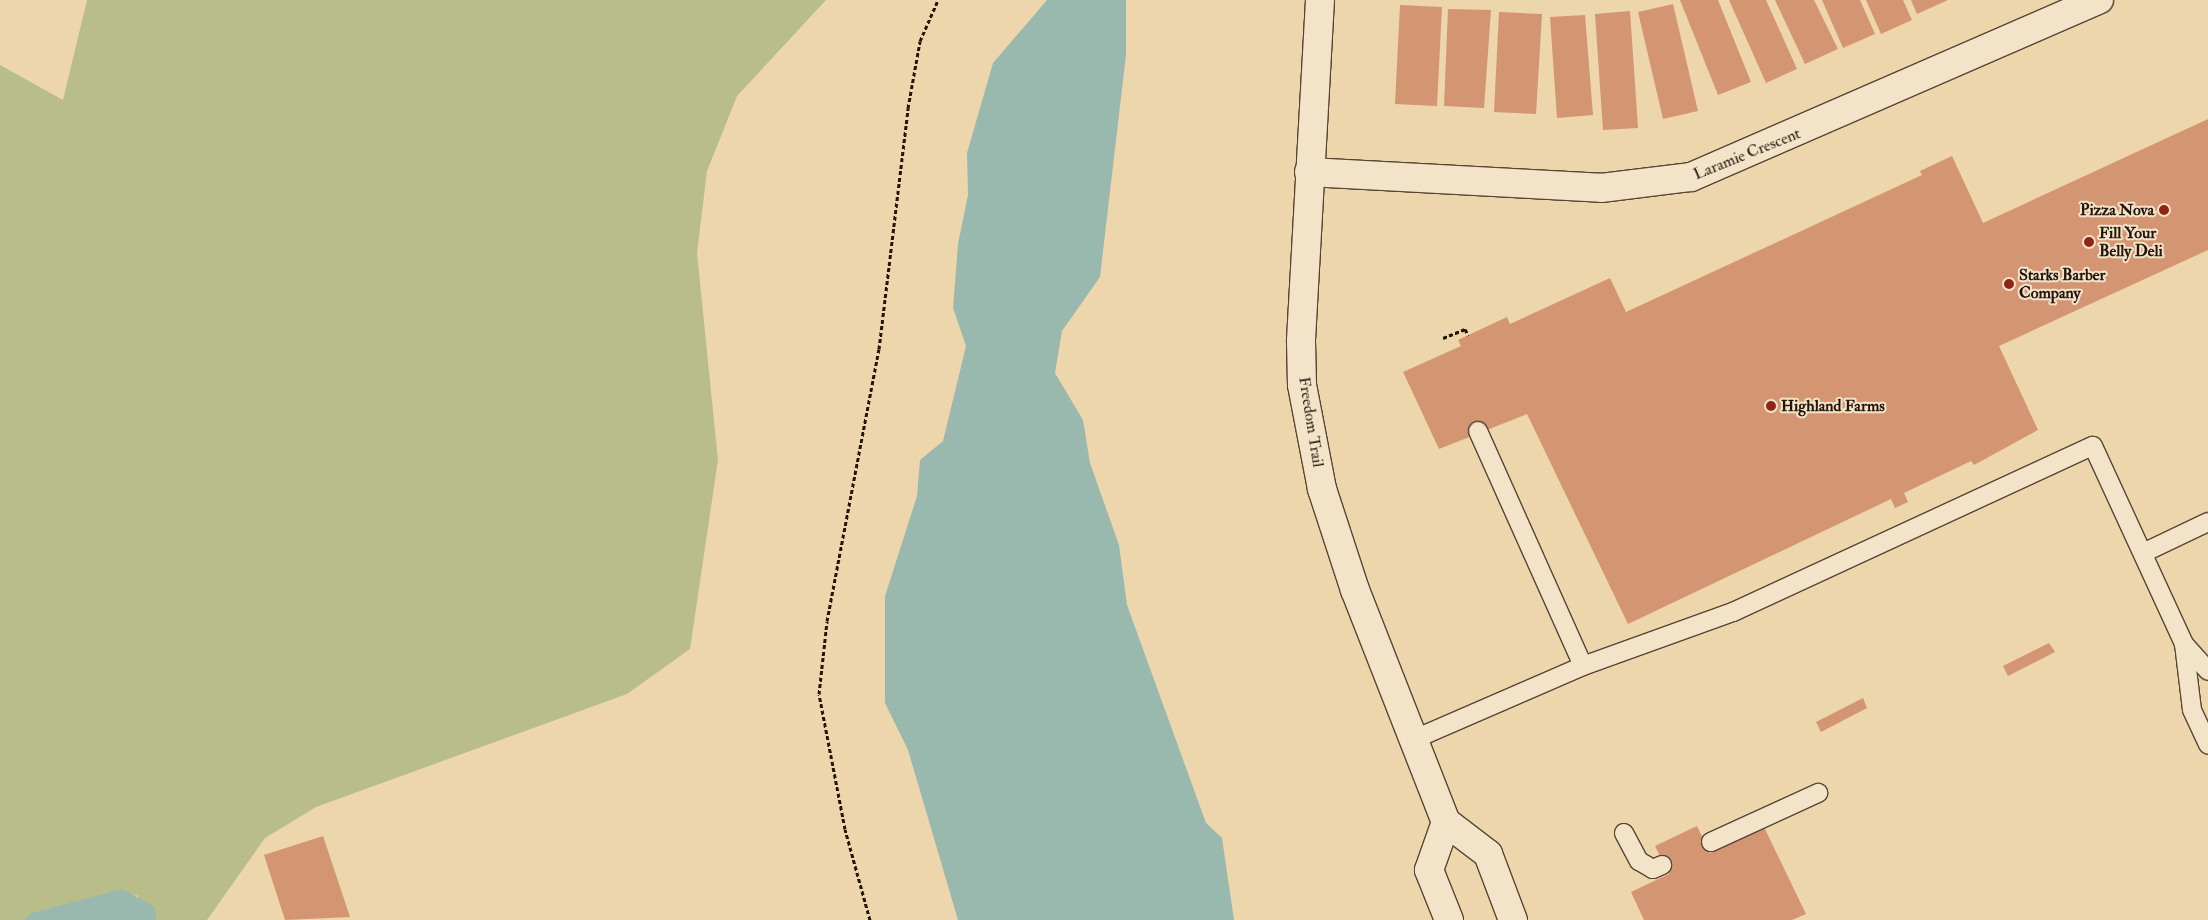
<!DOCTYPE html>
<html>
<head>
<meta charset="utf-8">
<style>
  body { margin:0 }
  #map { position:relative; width:2208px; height:920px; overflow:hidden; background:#edd6ac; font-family:"IM FELL Double Pica",serif }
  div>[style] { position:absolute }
  .green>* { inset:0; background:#b9bd89 }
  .water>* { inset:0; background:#99b9ae }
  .building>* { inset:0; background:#d49573 }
  .path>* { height:3px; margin-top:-1.5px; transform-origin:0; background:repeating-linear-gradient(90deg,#24150b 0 4px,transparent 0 6.5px) }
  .roads { filter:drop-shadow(1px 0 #564533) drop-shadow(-1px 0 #564533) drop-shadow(0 1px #564533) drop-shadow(0 -1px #564533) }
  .service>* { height:18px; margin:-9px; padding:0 9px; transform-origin:9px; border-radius:9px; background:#f3e4c9 }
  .minor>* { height:28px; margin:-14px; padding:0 14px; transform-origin:14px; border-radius:14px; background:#f3e4c9 }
  .tertiary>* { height:28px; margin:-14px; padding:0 14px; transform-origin:14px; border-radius:14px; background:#f3e4c9 }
  .dots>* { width:14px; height:14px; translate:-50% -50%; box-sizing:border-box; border:2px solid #f3e4c9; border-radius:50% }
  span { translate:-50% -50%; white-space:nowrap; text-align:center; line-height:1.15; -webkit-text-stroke:4px #f3e4c9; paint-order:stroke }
  .street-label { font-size:16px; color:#24150b }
  .poi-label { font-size:16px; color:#24150b; font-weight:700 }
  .right { translate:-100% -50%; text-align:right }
  .left { translate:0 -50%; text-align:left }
</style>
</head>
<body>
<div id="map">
  <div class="green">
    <i style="clip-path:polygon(87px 0,826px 0,737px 96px,707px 171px,697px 253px,718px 460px,690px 649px,627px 694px,316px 807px,265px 838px,207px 920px,145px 920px,137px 895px,73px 908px,49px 920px,0 920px,0 65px,63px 100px)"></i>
  </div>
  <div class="water">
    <i style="clip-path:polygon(1047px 0,1126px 0,1126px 55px,1100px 277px,1062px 331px,1055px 373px,1083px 420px,1090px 463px,1119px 545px,1127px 605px,1206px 823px,1222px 838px,1234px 920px,958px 920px,908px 750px,885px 703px,885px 596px,917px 496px,920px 460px,943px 441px,966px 346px,953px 308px,958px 244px,968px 195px,967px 153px,993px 63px)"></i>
    <i style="clip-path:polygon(122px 889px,155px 907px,156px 920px,24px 920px,32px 913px)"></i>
  </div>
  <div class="building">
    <i style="clip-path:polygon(1680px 0,1718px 0,1751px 82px,1718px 95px)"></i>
    <i style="clip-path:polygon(1729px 0,1766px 0,1797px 69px,1766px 83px)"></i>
    <i style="clip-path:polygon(1775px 0,1814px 0,1838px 49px,1805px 64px)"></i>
    <i style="clip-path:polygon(1822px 0,1860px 0,1875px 34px,1843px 48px)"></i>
    <i style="clip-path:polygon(1866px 0,1903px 0,1912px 20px,1881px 34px)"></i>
    <i style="clip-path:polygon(1911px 0,1948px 0,1917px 14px)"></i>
    <i style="clip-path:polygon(1673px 4px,1698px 111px,1663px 119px,1638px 12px)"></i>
    <i style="clip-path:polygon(1400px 5px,1442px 7px,1437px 106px,1395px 104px)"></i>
    <i style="clip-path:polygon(1448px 9px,1491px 10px,1484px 108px,1444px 106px)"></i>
    <i style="clip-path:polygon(1630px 11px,1638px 128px,1603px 130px,1595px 14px)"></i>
    <i style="clip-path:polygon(1499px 12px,1542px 14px,1536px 114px,1494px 112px)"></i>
    <i style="clip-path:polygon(1585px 15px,1593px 115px,1557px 118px,1550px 17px)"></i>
    <i style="clip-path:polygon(2208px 119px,2208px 250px,1999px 346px,2038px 430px,1974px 465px,1971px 461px,1904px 493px,1908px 502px,1895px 508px,1891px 499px,1628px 624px,1527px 414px,1439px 449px,1403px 372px,1461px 346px,1458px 340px,1507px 317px,1510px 324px,1610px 278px,1626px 312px,1922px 175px,1920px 171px,1952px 156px,1983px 223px)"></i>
    <i style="clip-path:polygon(2049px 643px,2055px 652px,2008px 676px,2003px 666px)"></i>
    <i style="clip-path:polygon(1863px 698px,1867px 708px,1821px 732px,1816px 722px)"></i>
    <i style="clip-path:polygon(1697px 826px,1710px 853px,1764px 827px,1806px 914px,1792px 920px,1644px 920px,1631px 892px,1669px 874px,1655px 846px)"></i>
    <i style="clip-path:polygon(323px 836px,350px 917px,285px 920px,264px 855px)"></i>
  </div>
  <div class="path">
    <i style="left:1443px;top:338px;width:24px;rotate:-22deg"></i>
    <i style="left:1465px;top:329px;width:7px;rotate:63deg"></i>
    <i style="left:870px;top:920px;width:94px;rotate:-105.4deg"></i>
    <i style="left:845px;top:829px;width:137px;rotate:-100.9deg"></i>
    <i style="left:819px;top:694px;width:73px;rotate:-83.7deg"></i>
    <i style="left:827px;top:621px;width:277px;rotate:-79.2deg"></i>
    <i style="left:879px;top:349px;width:243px;rotate:-83.1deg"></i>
    <i style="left:908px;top:108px;width:68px;rotate:-79.8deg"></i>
    <i style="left:920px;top:41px;width:45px;rotate:-66.3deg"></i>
  </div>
  <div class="roads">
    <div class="service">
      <i style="left:1478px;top:431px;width:257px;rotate:65.9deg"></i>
      <i style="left:2143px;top:553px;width:72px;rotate:-25.5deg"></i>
      <i style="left:2184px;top:644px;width:66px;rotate:83.1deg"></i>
      <i style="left:2192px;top:710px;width:38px;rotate:65deg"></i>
      <i style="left:1415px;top:739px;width:183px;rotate:-23.5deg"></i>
      <i style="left:1583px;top:666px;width:159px;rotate:-19.8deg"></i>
      <i style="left:1733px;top:612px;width:396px;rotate:-24.8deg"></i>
      <i style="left:2093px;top:446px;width:218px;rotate:65.3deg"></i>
      <i style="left:2184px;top:644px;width:36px;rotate:48deg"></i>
      <i style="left:1624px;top:833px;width:32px;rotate:62deg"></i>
      <i style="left:1639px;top:861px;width:16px;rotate:30deg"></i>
      <i style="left:1653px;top:869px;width:10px;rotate:-24deg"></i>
      <i style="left:1711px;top:842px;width:118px;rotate:-24.6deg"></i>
    </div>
    <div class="minor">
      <i style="left:1309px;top:172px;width:292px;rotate:3.1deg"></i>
      <i style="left:1601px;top:188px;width:91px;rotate:-7deg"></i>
      <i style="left:1691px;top:177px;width:445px;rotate:-23.5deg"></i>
    </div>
    <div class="tertiary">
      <i style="left:1320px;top:0;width:342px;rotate:93.2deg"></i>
      <i style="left:1301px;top:341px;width:44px;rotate:88.7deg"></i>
      <i style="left:1302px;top:385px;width:106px;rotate:79.1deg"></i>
      <i style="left:1322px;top:489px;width:106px;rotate:71.9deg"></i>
      <i style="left:1355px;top:590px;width:249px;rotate:68.6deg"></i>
      <i style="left:1446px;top:822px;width:53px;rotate:37.3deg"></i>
      <i style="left:1488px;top:854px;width:71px;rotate:69.3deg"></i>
      <i style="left:1446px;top:822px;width:51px;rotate:109.5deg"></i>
      <i style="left:1429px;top:870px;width:54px;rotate:68.2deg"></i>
    </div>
  </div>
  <div class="dots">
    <i style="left:2164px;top:210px;background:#8f2418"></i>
    <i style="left:2089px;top:242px;background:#8f2418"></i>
    <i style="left:2009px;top:284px;background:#8f2418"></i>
    <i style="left:1771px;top:406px;background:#8f2418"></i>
  </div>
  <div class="street-label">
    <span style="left:1747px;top:154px;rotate:-22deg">Laramie Crescent</span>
    <span style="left:1311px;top:422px;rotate:81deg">Freedom Trail</span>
  </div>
  <div class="poi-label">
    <span class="right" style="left:2154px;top:210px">Pizza Nova</span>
    <span class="left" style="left:2099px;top:242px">Fill Your<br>Belly Deli</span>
    <span class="left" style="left:2019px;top:284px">Starks Barber<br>Company</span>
    <span class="left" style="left:1781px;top:406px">Highland Farms</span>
  </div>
</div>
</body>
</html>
